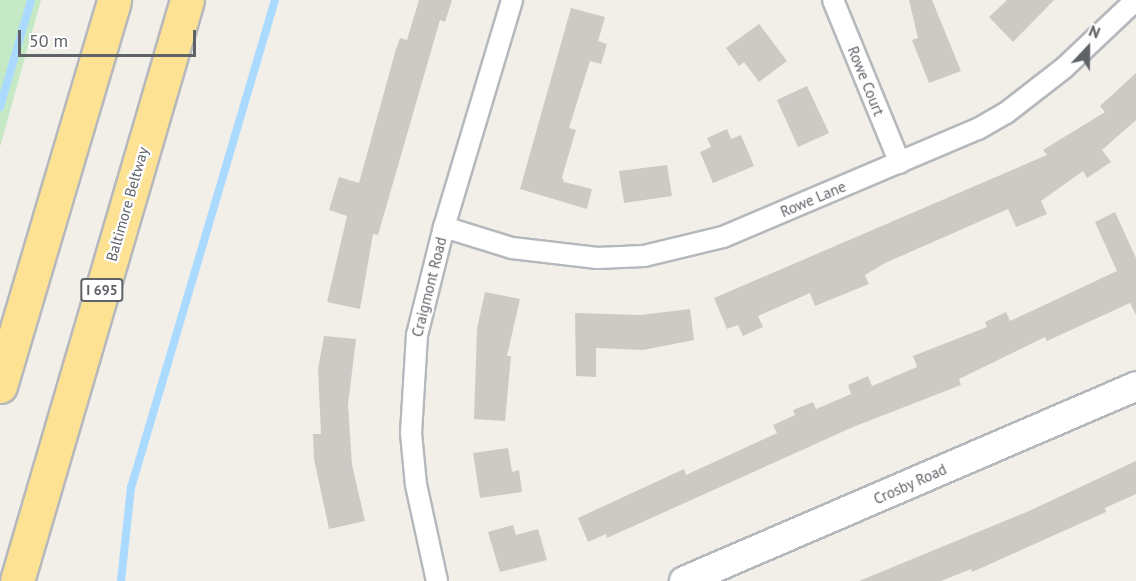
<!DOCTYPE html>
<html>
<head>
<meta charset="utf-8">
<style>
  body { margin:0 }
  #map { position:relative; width:1136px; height:581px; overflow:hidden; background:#f1efe8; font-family:"PT Sans",sans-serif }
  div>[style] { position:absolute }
  .green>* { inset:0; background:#c5e8c5 }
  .stream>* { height:8px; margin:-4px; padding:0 4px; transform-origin:4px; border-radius:4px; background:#aadaff }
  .building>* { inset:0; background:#cccac5 }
  .roads { filter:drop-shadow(2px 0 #b5b8bc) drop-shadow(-2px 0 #b5b8bc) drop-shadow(0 2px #b5b8bc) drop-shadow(0 -2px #b5b8bc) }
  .minor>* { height:20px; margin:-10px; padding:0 10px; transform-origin:10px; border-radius:10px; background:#fff }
  .secondary>* { height:28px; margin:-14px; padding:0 14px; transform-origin:14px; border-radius:14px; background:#fff }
  .motorway>* { height:33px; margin:-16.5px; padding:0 16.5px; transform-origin:16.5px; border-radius:16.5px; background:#fde293 }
  span { translate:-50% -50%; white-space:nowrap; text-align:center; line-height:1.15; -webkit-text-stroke:4.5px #fff; paint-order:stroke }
  .shield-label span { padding:2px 4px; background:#fff; border:2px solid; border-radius:4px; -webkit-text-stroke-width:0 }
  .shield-label { font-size:14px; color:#5f6368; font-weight:700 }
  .street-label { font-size:15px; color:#5f6368 }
  .north { position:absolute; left:1058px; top:18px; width:60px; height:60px; -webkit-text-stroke:4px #fff; paint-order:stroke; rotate:22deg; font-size:16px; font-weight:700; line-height:24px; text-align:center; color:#5f6368 }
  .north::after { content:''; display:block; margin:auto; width:21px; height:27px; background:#5f6368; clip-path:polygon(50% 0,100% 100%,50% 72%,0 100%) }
  .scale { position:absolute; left:18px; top:30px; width:178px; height:27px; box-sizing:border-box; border:3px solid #5f6368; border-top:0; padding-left:8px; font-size:18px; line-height:21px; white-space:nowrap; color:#5f6368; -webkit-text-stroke:4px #fff; paint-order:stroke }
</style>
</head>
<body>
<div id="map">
  <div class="green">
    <i style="clip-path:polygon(0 0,41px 0,0 147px)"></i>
  </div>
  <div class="stream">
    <i style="left:0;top:107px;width:111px;rotate:-73.8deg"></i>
    <i style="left:121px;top:581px;width:94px;rotate:-83.9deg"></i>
    <i style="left:131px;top:488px;width:509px;rotate:-73.56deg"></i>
  </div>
  <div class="building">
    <i style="clip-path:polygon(419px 0,452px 0,445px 22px,440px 20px,378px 235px,373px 234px,360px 309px,327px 302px,347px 216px,329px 210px,339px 177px,359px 183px,396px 49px,400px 38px,407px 40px)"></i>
    <i style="clip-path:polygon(909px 0,932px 0,961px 71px,929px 83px,912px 40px,918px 38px)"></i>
    <i style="clip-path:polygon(1007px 0,1054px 0,1013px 42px,989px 17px)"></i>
    <i style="clip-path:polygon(571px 8px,605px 17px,598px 41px,607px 44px,601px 64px,590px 61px,569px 128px,576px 130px,562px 177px,564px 182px,592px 189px,587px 209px,520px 189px)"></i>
    <i style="clip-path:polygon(759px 24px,787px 61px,759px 82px,744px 62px,739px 66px,726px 48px)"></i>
    <i style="clip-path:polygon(1136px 73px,1136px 120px,1102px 150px,1111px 162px,1087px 178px,1083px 171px,1041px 201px,1047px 214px,1016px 227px,1008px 209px,885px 263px,865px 275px,869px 284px,815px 306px,810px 293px,758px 316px,763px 327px,743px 336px,738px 325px,727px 329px,714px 298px,1047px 155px,1043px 150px,1105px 112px,1100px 106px)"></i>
    <i style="clip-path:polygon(807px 86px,829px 133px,798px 147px,777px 100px)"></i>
    <i style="clip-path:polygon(727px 129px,731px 139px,741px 135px,754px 166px,713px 183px,700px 152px,711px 147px,707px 138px)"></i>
    <i style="clip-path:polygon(667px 165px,672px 196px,624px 203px,619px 171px)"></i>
    <i style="clip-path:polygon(1115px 212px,1136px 258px,1136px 315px,1130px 303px,1047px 341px,1045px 337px,959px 379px,961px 385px,853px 427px,607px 538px,606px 534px,588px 542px,578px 518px,684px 469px,686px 475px,777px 433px,773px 425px,795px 415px,793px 410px,813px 402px,816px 409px,851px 394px,848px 385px,868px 376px,872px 386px,917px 367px,913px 356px,987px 327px,985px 322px,1006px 312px,1010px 321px,1117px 271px,1095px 222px)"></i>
    <i style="clip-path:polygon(485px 292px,520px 299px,507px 356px,511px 356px,505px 421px,474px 419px,477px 329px)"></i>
    <i style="clip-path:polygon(690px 309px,694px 340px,643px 350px,596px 348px,596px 377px,576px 376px,575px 313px,640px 315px)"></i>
    <i style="clip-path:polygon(324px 336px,356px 339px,348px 405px,352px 465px,365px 521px,329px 529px,314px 459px,313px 434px,321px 434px,318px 369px)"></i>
    <i style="clip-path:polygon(508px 448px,512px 472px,519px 470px,522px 492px,480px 498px,473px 453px)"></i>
    <i style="clip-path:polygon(1136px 461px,1136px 494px,1105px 508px,1106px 512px,972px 572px,971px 569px,941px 581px,859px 581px,1029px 511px)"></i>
    <i style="clip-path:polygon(513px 525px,516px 535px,538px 529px,547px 560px,500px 572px,488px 532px)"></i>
  </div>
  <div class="roads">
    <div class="minor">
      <i style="left:833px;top:0;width:176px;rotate:67.7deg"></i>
      <i style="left:444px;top:227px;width:71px;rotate:17.2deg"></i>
      <i style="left:512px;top:248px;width:86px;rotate:6.7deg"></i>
      <i style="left:597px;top:258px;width:47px;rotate:-2.4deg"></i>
      <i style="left:644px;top:256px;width:81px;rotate:-13.5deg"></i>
      <i style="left:723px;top:237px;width:277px;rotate:-23deg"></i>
      <i style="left:978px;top:129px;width:32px;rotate:-30deg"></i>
      <i style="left:1006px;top:113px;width:73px;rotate:-37.8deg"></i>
      <i style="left:1064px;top:68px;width:99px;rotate:-43.4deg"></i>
      <i style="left:437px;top:581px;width:98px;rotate:-102.3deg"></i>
      <i style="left:416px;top:485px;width:52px;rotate:-95.5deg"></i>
      <i style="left:411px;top:433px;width:98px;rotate:-86.5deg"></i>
      <i style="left:417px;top:335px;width:111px;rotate:-76deg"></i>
      <i style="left:444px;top:227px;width:237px;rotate:-73.3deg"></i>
    </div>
    <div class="secondary">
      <i style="left:684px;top:581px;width:492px;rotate:-23.3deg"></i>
    </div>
    <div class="motorway">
      <i style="left:0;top:386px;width:402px;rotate:-73.5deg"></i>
      <i style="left:17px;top:581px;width:605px;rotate:-73.69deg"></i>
    </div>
  </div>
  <div class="shield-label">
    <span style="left:102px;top:290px">I 695</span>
  </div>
  <div class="street-label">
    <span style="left:866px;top:81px;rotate:68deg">Rowe Court</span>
    <span style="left:813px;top:199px;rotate:-23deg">Rowe Lane</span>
    <span style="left:127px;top:204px;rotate:-74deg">Baltimore Beltway</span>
    <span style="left:429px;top:287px;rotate:-76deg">Craigmont Road</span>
    <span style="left:910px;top:484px;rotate:-24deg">Crosby Road</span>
  </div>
  <div class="north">N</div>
  <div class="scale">50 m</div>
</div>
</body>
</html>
